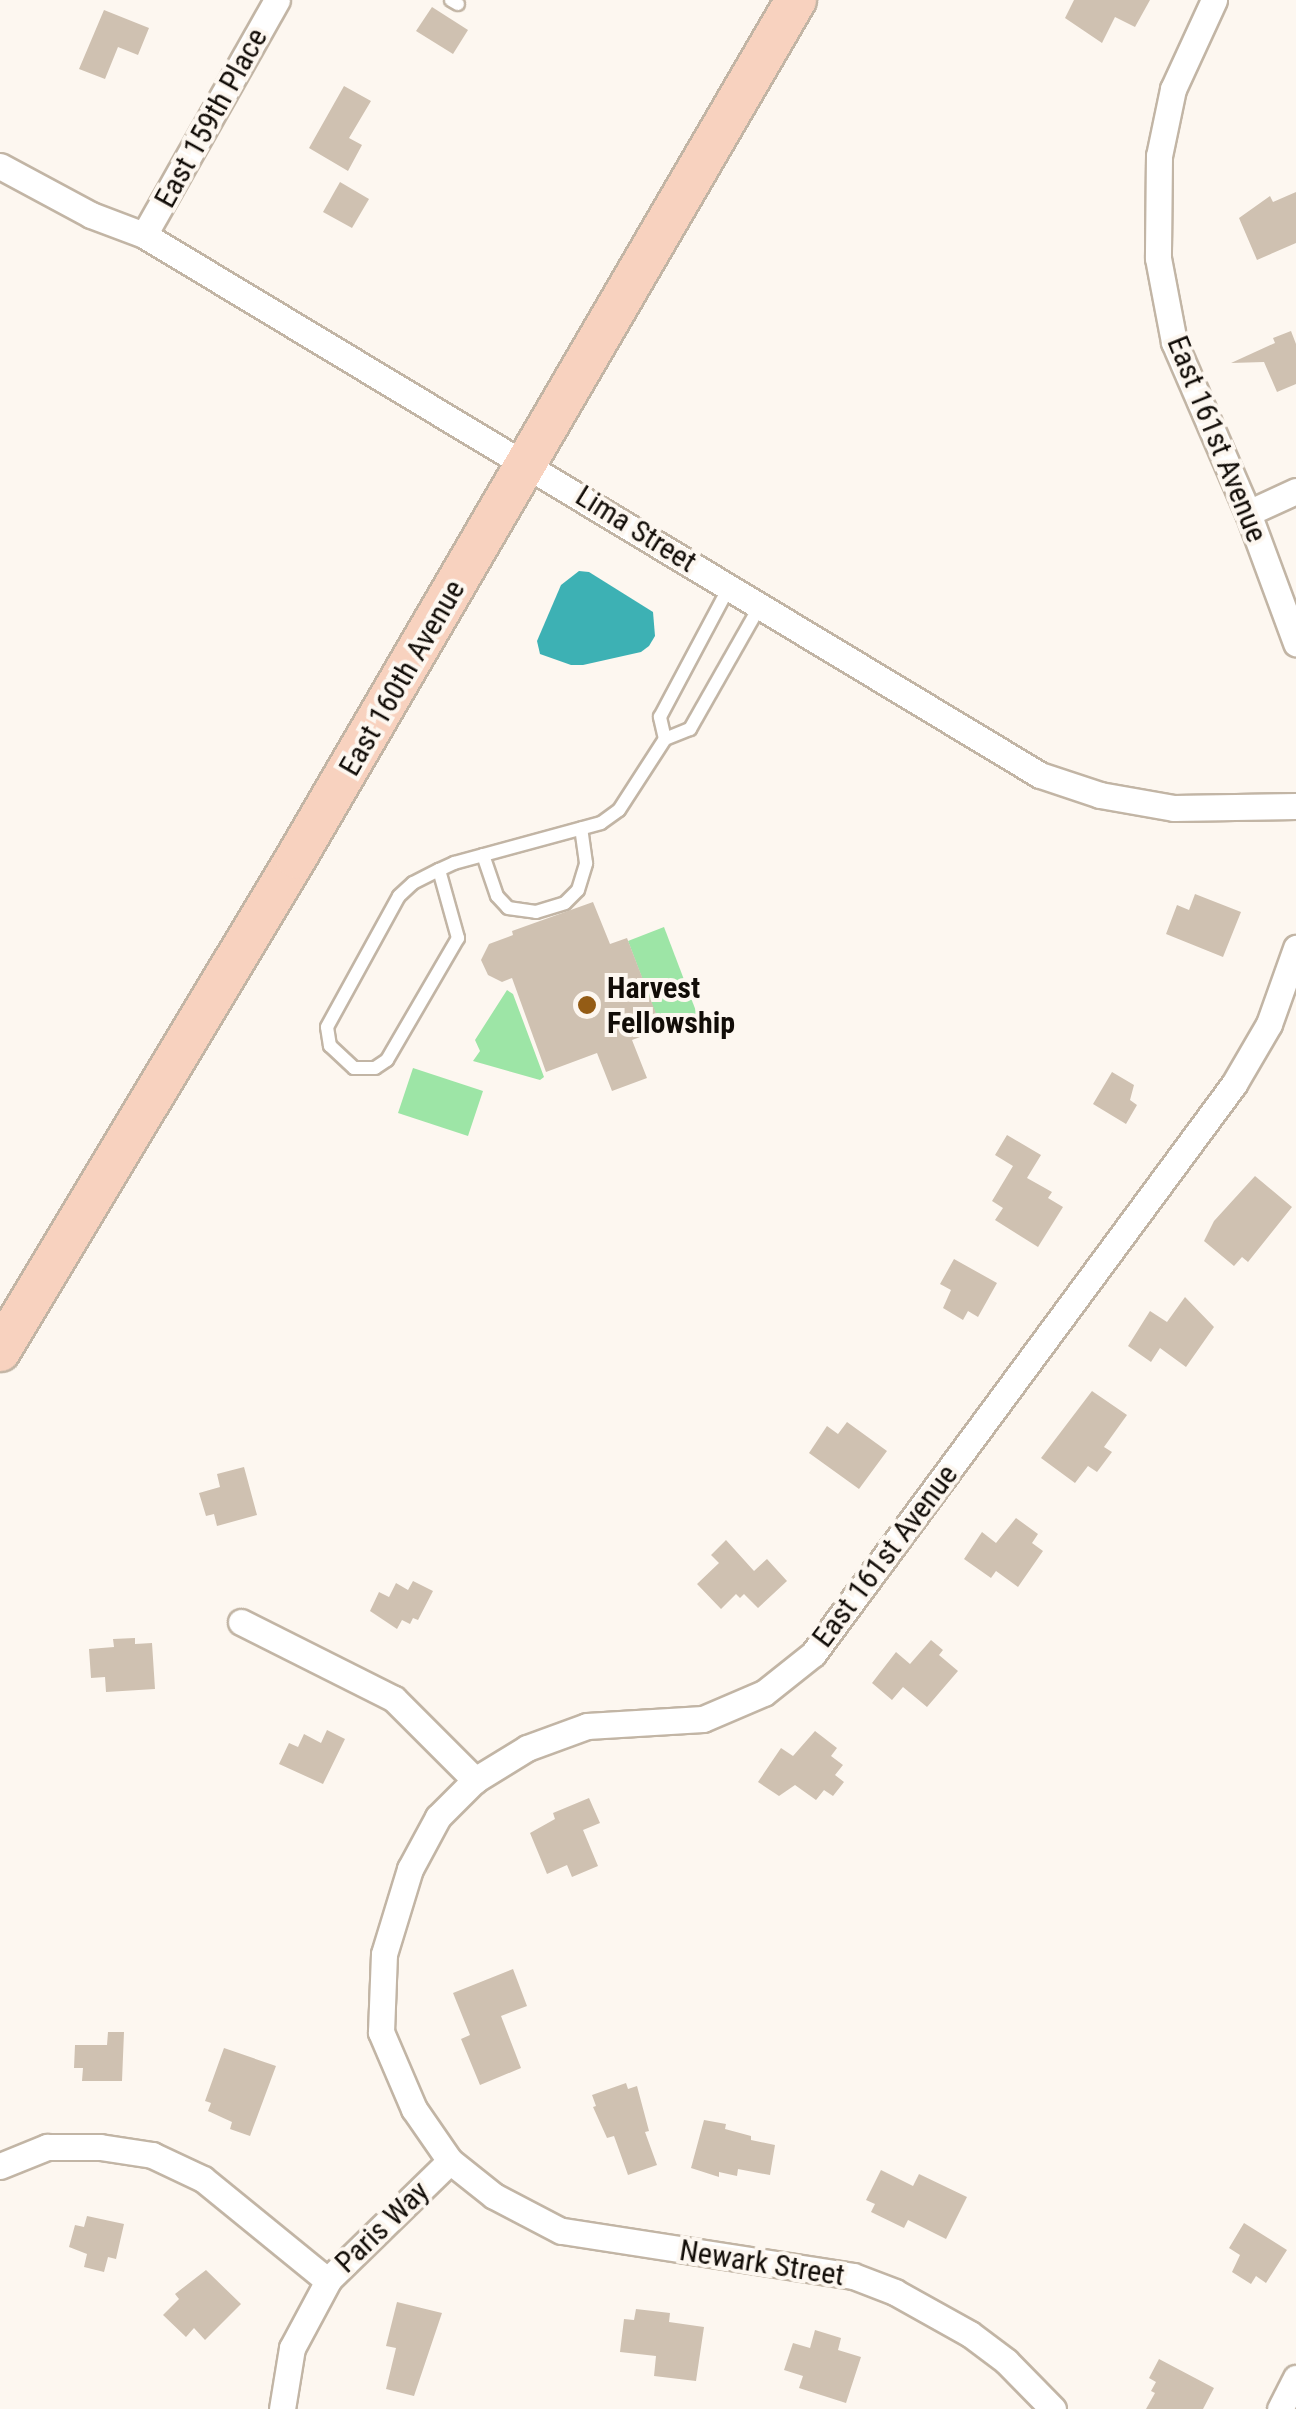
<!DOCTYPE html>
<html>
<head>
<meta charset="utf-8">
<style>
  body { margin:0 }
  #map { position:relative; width:1296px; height:2409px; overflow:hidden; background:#fdf7f0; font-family:"Roboto Condensed",sans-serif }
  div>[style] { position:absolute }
  .green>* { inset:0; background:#9de5a6 }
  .water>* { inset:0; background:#3db1b4 }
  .building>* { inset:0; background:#cfc1b1 }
  .roads { filter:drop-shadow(2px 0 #c2b5a5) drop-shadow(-2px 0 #c2b5a5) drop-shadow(0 2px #c2b5a5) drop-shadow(0 -2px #c2b5a5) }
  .lane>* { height:12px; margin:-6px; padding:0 6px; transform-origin:6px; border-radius:6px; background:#fff }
  .street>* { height:25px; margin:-12.5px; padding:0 12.5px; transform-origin:12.5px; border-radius:12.5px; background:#fff }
  .primary>* { height:40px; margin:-20px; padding:0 20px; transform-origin:20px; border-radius:20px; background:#f8d2bf }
  .dots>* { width:28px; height:28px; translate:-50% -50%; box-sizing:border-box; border:5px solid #fdf7f0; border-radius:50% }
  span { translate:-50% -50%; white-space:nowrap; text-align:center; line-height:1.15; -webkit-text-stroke:8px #fdf7f0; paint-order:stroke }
  .street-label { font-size:30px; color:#120d08 }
  .poi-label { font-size:30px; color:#120d08; font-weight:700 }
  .left { translate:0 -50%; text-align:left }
</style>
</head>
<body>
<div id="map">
  <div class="green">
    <i style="clip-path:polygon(664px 927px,699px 1019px,663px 1033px,628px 941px)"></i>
    <i style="clip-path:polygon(507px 990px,513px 994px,544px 1077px,540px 1080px,473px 1061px,480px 1051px,475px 1040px)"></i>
    <i style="clip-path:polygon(413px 1068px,483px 1091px,468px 1136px,398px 1113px)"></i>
  </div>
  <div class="water">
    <i style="clip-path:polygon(579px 571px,589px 572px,653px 612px,655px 636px,649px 646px,641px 652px,583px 665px,571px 665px,540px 654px,537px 641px,561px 585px)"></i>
  </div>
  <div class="building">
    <i style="clip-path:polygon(1074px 0,1150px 0,1135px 27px,1115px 17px,1102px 43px,1065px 18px)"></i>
    <i style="clip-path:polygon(432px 7px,468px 30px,453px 54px,416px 31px)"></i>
    <i style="clip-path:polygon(104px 10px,149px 28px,138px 55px,118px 47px,105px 79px,79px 69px)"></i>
    <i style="clip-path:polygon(344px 86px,371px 101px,349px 138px,362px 145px,348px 171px,309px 148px)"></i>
    <i style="clip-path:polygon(340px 182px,369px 199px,352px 228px,323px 212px)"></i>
    <i style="clip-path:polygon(1296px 192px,1296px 243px,1257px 260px,1239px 218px,1270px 196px,1273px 202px)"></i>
    <i style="clip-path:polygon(1291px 331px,1296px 344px,1296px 384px,1277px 392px,1264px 362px,1231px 363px,1275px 343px,1273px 338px)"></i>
    <i style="clip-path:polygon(1195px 894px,1241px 912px,1223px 957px,1166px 934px,1177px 905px,1189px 910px)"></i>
    <i style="clip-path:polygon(593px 902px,610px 944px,627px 938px,662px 1029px,632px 1040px,647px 1078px,612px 1091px,597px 1053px,546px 1072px,512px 978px,502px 982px,488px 975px,481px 960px,489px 944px,513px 935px,512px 931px)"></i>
    <i style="clip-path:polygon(1112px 1072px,1134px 1085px,1130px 1100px,1137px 1105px,1126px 1124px,1093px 1104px)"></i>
    <i style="clip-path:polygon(1007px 1135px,1041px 1155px,1027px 1178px,1052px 1192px,1048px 1198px,1063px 1207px,1038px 1247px,995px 1220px,1003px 1208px,992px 1201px,1013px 1166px,995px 1155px)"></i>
    <i style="clip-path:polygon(1255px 1176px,1292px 1207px,1248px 1262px,1242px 1257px,1234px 1266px,1204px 1241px,1214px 1221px)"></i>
    <i style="clip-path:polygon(954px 1259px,997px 1283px,978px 1317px,968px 1311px,963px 1320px,943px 1308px,951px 1290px,940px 1284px)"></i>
    <i style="clip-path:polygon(1185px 1297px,1214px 1327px,1186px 1367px,1160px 1348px,1151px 1362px,1128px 1346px,1150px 1311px,1167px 1322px)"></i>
    <i style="clip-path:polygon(1092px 1391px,1127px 1415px,1104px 1447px,1112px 1452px,1097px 1472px,1088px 1466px,1075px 1483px,1041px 1458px)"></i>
    <i style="clip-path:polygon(847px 1422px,887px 1451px,859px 1489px,809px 1453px,827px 1426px,838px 1434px)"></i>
    <i style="clip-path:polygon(244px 1467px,257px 1515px,217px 1526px,214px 1514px,206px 1516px,199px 1493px,220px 1487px,217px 1474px)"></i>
    <i style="clip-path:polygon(1016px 1518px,1038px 1534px,1032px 1543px,1043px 1551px,1018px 1587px,996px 1571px,991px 1578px,964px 1559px,982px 1532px,996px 1543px)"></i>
    <i style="clip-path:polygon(726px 1540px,754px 1571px,767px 1559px,787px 1581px,758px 1608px,744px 1594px,740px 1598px,736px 1594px,721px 1609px,697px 1584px,719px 1563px,711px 1555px)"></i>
    <i style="clip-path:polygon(413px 1581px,433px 1591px,418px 1620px,413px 1618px,410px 1624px,402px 1620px,397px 1629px,370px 1611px,379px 1592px,389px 1597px,396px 1583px,408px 1590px)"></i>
    <i style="clip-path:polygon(135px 1638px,135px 1644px,152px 1643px,155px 1689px,106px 1692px,105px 1677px,91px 1678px,89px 1649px,114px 1647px,113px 1639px)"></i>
    <i style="clip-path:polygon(931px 1640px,943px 1650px,939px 1655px,958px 1671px,927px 1707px,903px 1687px,892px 1700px,872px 1683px,896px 1652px,910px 1664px)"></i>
    <i style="clip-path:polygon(327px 1730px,345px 1739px,323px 1784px,279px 1764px,289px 1743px,298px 1747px,304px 1734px,321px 1743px)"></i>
    <i style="clip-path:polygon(815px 1731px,837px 1748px,831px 1756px,843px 1765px,835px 1775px,844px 1782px,833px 1796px,824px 1790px,816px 1800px,795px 1785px,779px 1796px,758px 1782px,781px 1748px,793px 1756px)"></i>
    <i style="clip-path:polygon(589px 1798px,600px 1823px,583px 1830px,598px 1866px,572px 1877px,567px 1865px,547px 1874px,530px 1833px,555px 1819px,553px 1813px)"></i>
    <i style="clip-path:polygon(513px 1969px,527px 2006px,501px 2016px,521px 2068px,480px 2085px,461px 2039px,470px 2035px,453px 1993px)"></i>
    <i style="clip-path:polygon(108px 2032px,124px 2032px,122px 2081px,82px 2081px,83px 2068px,74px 2068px,75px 2045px,107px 2045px)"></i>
    <i style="clip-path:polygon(224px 2048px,276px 2066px,250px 2136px,230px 2129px,232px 2122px,208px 2111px,211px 2103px,205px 2101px)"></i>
    <i style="clip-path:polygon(626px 2083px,628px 2089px,637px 2086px,649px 2131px,645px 2132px,657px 2165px,628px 2175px,614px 2136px,607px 2138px,593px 2107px,596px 2106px,592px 2095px)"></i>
    <i style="clip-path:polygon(704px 2120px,726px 2124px,725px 2129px,751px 2136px,751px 2140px,775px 2145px,770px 2175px,738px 2169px,737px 2176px,719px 2172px,719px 2177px,691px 2168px)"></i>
    <i style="clip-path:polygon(881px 2170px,913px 2186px,919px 2174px,967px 2197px,946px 2239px,908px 2220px,904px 2228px,871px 2212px,875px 2204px,866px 2200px)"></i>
    <i style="clip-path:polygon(87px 2216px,124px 2224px,116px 2259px,108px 2257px,104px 2272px,84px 2267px,87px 2254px,69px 2247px,75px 2225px,84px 2227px)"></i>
    <i style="clip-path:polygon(1244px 2223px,1287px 2250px,1266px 2283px,1256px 2276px,1251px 2284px,1232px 2272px,1240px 2255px,1229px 2248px)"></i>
    <i style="clip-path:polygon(206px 2270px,241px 2304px,205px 2340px,194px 2328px,186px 2337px,163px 2315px,179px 2299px,175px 2294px)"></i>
    <i style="clip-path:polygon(397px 2302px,442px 2313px,414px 2396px,386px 2389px,396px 2348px,386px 2346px)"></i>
    <i style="clip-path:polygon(636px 2309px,670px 2313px,669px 2322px,704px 2327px,696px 2381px,654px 2376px,656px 2356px,620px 2352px,624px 2319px,634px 2320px)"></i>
    <i style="clip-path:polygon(815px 2330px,841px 2338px,838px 2350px,861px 2357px,846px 2403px,799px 2388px,803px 2376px,784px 2370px,793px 2343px,810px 2348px)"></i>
    <i style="clip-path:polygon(1159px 2359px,1214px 2388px,1203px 2409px,1146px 2409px,1155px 2393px,1151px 2391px,1156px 2382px,1149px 2378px)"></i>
  </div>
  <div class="roads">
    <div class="lane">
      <i style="left:451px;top:0;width:8px;rotate:30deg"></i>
      <i style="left:665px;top:739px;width:23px;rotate:-103deg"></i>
      <i style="left:660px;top:717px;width:147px;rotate:-62deg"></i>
      <i style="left:483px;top:855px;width:43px;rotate:71.1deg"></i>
      <i style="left:497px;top:896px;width:16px;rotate:47deg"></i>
      <i style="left:508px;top:908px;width:28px;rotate:8deg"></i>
      <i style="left:536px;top:912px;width:30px;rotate:-17deg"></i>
      <i style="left:565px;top:903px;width:18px;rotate:-45deg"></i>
      <i style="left:578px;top:890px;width:28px;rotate:-73deg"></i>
      <i style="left:586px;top:863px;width:35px;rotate:-98deg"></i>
      <i style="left:439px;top:870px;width:71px;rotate:74.4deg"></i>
      <i style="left:458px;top:938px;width:141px;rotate:120.2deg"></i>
      <i style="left:387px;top:1060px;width:14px;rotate:146deg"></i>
      <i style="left:375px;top:1068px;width:21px;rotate:180deg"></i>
      <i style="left:354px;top:1068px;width:33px;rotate:-137deg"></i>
      <i style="left:330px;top:1046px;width:19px;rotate:-99deg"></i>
      <i style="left:327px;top:1027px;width:149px;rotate:-61.2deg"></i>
      <i style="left:399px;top:896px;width:19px;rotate:-43deg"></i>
      <i style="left:413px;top:883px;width:29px;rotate:-27deg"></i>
      <i style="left:439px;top:870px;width:17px;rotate:-25deg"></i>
      <i style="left:454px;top:863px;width:152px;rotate:-15.2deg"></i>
      <i style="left:601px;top:823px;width:22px;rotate:-36deg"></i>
      <i style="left:619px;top:810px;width:85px;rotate:-57.1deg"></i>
      <i style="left:665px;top:739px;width:27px;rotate:-22deg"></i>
      <i style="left:690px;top:729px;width:142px;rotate:-60.4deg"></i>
    </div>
    <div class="street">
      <i style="left:1214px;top:0;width:98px;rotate:114.7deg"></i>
      <i style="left:1173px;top:89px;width:68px;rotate:101.8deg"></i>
      <i style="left:1159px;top:156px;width:102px;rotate:90.6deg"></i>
      <i style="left:1158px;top:258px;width:86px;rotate:79.2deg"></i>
      <i style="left:1174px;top:342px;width:186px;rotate:66.6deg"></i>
      <i style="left:1248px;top:513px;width:139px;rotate:69.7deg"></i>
      <i style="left:0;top:166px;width:103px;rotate:28.3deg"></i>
      <i style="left:91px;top:215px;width:57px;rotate:20.7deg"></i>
      <i style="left:144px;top:235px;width:1046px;rotate:31.08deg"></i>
      <i style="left:1040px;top:775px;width:63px;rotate:18.4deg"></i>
      <i style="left:1100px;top:795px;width:75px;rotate:10deg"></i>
      <i style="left:1174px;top:808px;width:122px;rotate:-0.9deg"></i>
      <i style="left:144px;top:235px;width:270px;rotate:-60.5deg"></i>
      <i style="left:1248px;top:513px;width:53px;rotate:-24.6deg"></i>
      <i style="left:241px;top:1622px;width:171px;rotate:26.7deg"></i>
      <i style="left:394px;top:1699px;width:115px;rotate:45deg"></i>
      <i style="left:0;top:2166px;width:51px;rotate:-22deg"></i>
      <i style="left:47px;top:2147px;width:53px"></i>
      <i style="left:100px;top:2147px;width:53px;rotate:8.7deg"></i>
      <i style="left:152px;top:2155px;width:56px;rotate:25.2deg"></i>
      <i style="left:203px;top:2179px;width:161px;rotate:39.2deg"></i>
      <i style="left:282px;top:2409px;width:62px;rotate:-80.7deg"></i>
      <i style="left:292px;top:2348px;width:78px;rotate:-61.8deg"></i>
      <i style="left:329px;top:2279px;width:169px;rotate:-44.3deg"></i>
      <i style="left:1053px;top:2409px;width:67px;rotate:-134.4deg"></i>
      <i style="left:1006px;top:2361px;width:45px;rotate:-143.1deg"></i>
      <i style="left:970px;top:2334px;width:86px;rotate:-150.8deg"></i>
      <i style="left:895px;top:2292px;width:45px;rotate:-159.1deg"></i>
      <i style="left:853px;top:2276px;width:295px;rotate:-171.2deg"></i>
      <i style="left:561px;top:2231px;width:76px;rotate:-152.4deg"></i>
      <i style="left:494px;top:2196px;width:56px;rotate:-141.5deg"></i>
      <i style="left:450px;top:2161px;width:63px;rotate:-124.7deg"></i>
      <i style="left:414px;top:2109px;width:84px;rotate:-113.2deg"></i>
      <i style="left:381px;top:2032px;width:78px;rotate:-87.8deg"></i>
      <i style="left:384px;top:1954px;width:89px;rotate:-73deg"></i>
      <i style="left:410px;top:1869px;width:59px;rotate:-61.7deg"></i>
      <i style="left:438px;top:1817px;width:52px;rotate:-45deg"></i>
      <i style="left:475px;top:1780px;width:61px;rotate:-31.6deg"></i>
      <i style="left:527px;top:1748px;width:64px;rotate:-20.1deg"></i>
      <i style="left:587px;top:1726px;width:116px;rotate:-3.5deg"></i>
      <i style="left:703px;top:1719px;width:66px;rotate:-23.1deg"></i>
      <i style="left:764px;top:1693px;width:63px;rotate:-38.5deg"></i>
      <i style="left:813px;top:1654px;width:709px;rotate:-53.55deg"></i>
      <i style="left:1234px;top:1084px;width:69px;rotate:-59.7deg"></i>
      <i style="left:1269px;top:1024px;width:81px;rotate:-70.4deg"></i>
      <i style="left:1280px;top:2409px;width:35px;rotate:-63deg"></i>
    </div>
    <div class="primary">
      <i style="left:0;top:1351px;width:575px;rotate:-59.02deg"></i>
      <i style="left:296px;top:858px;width:993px;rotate:-59.77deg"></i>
    </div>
  </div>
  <div class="dots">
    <i style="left:587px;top:1005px;background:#945c15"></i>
  </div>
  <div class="street-label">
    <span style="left:211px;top:118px;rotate:-61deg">East 159th Place</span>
    <span style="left:1217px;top:439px;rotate:68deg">East 161st Avenue</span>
    <span style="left:636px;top:529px;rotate:32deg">Lima Street</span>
    <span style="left:402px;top:678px;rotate:-60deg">East 160th Avenue</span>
    <span style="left:885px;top:1556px;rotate:-53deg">East 161st Avenue</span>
    <span style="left:382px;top:2227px;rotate:-44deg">Paris Way</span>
    <span style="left:762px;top:2263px;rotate:9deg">Newark Street</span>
  </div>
  <div class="poi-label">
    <span class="left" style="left:607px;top:1005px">Harvest<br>Fellowship</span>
  </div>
</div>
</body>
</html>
